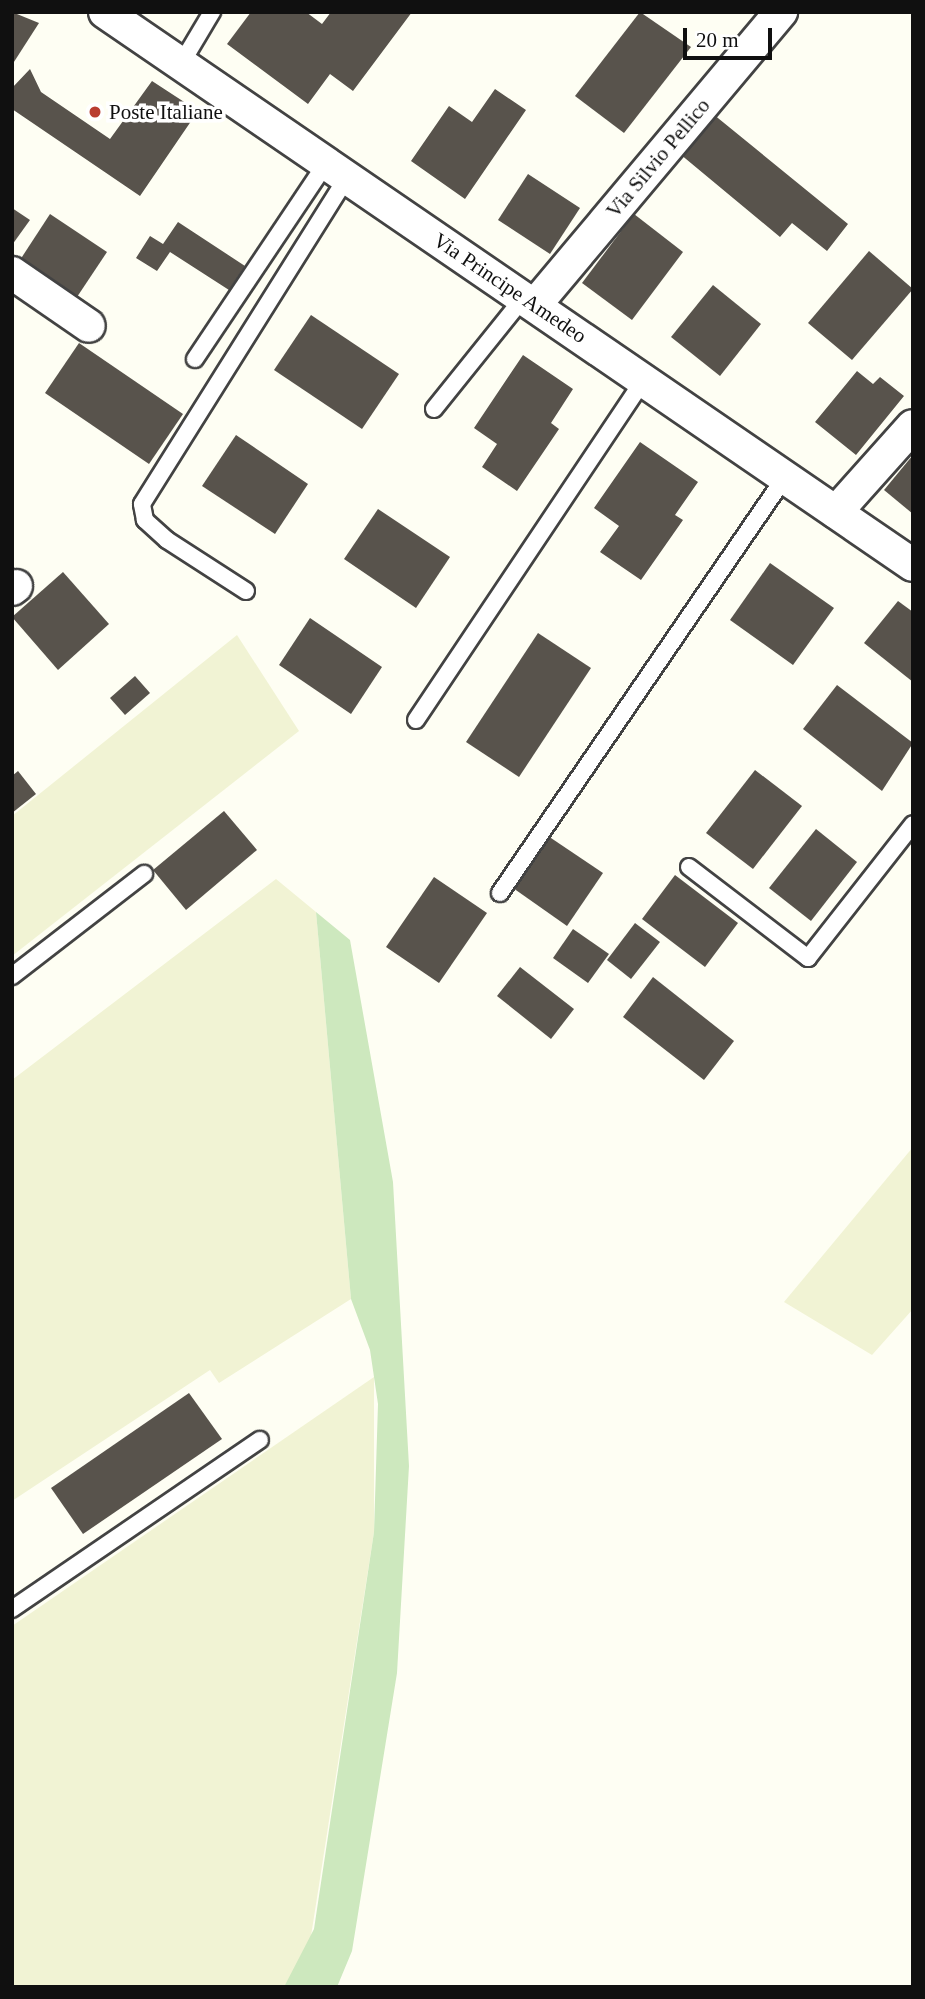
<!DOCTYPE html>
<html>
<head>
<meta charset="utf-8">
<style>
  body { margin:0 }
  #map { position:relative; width:925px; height:1999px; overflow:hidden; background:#fefef3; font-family:"Times New Roman",serif }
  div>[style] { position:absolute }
  .farmland>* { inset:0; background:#f1f3d4 }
  .green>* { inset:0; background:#cde8be }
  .building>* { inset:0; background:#58534c }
  .roads { filter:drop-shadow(2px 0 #434343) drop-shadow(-2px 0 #434343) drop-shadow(0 2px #434343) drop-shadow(0 -2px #434343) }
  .service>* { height:16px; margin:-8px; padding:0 8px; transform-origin:8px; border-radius:8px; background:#fff }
  .minor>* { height:32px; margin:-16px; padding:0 16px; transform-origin:16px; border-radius:16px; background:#fff }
  .dots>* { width:19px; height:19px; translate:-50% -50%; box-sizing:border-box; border:4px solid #fff; border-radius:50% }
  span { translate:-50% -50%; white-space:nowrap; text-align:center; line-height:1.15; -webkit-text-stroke:7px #fff; paint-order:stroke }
  .poi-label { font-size:21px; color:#101010 }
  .left { translate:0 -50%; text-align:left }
  .street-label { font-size:21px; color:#101010 }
  .frame { position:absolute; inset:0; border:14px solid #101010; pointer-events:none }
  .scale { position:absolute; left:683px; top:28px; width:89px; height:32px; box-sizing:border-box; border:4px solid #101010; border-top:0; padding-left:9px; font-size:21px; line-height:24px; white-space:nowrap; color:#101010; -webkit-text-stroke:5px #fff; paint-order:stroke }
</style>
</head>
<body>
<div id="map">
  <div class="farmland">
    <i style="clip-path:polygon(237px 635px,299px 731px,12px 956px,12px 816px)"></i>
    <i style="clip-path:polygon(276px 879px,316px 912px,351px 1299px,219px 1383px,210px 1370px,12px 1501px,12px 1080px)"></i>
    <i style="clip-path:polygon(913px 1147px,913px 1309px,872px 1355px,784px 1302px)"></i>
    <i style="clip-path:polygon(374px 1377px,374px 1532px,309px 1949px,284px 1987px,12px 1987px,12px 1626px)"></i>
  </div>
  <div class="green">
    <i style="clip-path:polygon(316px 912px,350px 940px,393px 1182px,409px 1466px,397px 1673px,352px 1951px,337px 1987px,284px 1987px,314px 1929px,374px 1532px,378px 1404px,370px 1350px,351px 1299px)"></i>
  </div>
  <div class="building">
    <i style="clip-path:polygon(12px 12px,39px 23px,12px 65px)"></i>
    <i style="clip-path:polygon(251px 12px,306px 12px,322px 24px,331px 12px,412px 12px,353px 91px,330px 74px,308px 104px,227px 44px)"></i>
    <i style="clip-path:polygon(640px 12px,691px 47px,624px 133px,575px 96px)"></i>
    <i style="clip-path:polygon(30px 69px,41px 92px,110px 139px,152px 81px,198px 111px,140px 196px,12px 109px,12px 88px)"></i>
    <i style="clip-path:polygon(495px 89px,526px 110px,465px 199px,411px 161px,449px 106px,472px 122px)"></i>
    <i style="clip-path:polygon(713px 114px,848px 224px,827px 251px,792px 223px,780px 237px,680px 154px)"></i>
    <i style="clip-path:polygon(528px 174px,580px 208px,550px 254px,498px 220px)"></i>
    <i style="clip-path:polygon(12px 208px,30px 220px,12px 245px)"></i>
    <i style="clip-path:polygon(50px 214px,107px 252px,77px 297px,20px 260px)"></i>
    <i style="clip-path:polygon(634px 214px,683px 252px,632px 320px,582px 283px)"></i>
    <i style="clip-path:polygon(178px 222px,245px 266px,229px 290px,170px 252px,157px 271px,136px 258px,150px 236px,163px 244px)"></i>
    <i style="clip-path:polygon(869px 251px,913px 289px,852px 360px,808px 323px)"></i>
    <i style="clip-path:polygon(713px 285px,761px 324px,720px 376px,671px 337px)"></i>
    <i style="clip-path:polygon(311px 315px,399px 374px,362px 429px,274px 370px)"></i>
    <i style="clip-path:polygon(79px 343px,183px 414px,149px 464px,45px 393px)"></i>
    <i style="clip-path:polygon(523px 355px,573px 389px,551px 423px,559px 429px,517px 491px,482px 467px,497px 444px,474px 428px)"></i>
    <i style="clip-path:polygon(857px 371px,873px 384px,880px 377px,904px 396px,856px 455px,815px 422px)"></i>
    <i style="clip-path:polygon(236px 435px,308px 484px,275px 534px,202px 486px)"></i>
    <i style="clip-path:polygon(640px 442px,698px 482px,675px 515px,683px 520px,641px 580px,600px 552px,619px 526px,594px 508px)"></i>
    <i style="clip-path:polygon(913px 455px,913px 514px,884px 490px)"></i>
    <i style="clip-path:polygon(378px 509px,450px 557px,416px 608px,344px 559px)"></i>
    <i style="clip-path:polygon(770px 563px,834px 608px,793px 665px,730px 620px)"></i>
    <i style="clip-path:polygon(63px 572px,109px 624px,58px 670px,12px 617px)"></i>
    <i style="clip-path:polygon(898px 601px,913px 612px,913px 682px,864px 643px)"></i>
    <i style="clip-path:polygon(310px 618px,382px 667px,351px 714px,279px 665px)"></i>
    <i style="clip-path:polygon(538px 633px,591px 668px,519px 777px,466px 742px)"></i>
    <i style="clip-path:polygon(135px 676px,150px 693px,125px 715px,110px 698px)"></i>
    <i style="clip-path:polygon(837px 685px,913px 743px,882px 791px,803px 729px)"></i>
    <i style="clip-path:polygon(755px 770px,802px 806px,753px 869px,706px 833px)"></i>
    <i style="clip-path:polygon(18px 771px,36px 794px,12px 813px,12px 776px)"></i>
    <i style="clip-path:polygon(224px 811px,257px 850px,186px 910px,153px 870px)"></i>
    <i style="clip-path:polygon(816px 829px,857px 862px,811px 921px,769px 888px)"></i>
    <i style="clip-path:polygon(548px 836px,603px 873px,567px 926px,513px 888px)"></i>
    <i style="clip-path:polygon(675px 875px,738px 923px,705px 967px,642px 919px)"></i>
    <i style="clip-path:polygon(434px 877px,487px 913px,439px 983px,386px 947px)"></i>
    <i style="clip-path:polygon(635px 923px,660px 942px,631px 979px,607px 960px)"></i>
    <i style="clip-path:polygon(573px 929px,609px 954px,588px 983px,553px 958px)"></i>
    <i style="clip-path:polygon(520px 967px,574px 1009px,551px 1039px,497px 996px)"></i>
    <i style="clip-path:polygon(653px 977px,734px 1041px,704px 1080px,623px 1017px)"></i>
    <i style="clip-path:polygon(189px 1393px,222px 1439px,83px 1534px,51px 1488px)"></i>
  </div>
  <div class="roads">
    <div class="service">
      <i style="left:181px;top:64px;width:61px;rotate:-59.2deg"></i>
      <i style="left:195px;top:359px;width:236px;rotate:-56.2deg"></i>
      <i style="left:434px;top:409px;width:144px;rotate:-51.2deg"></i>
      <i style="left:246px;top:591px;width:94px;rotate:-147.2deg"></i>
      <i style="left:167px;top:540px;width:30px;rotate:-138deg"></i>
      <i style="left:145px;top:520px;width:16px;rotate:-101deg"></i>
      <i style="left:142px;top:504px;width:386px;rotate:-57.9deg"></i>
      <i style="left:416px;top:720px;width:410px;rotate:-56.2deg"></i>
      <i style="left:689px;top:867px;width:150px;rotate:37.4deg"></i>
      <i style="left:808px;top:958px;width:170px;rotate:-51.9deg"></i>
      <i style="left:500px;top:893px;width:504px;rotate:-55.59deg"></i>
      <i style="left:12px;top:976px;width:167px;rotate:-37.7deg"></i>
      <i style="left:12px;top:1609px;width:300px;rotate:-34.3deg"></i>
    </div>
    <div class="minor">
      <i style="left:105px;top:12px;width:979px;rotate:34.39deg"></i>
      <i style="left:12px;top:273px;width:93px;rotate:34.5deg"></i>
      <i style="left:535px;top:305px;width:383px;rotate:-50deg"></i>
      <i style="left:836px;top:512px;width:115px;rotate:-48.2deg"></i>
      <i style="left:12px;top:589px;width:5px;rotate:-37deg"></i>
    </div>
  </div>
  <div class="dots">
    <i style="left:95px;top:112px;background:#b93d2f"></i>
  </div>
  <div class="poi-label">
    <span class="left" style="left:109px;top:112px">Poste Italiane</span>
  </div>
  <div class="street-label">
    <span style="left:658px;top:158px;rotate:-50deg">Via Silvio Pellico</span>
    <span style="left:510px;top:288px;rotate:34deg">Via Principe Amedeo</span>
  </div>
  <div class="frame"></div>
  <div class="scale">20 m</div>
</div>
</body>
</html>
